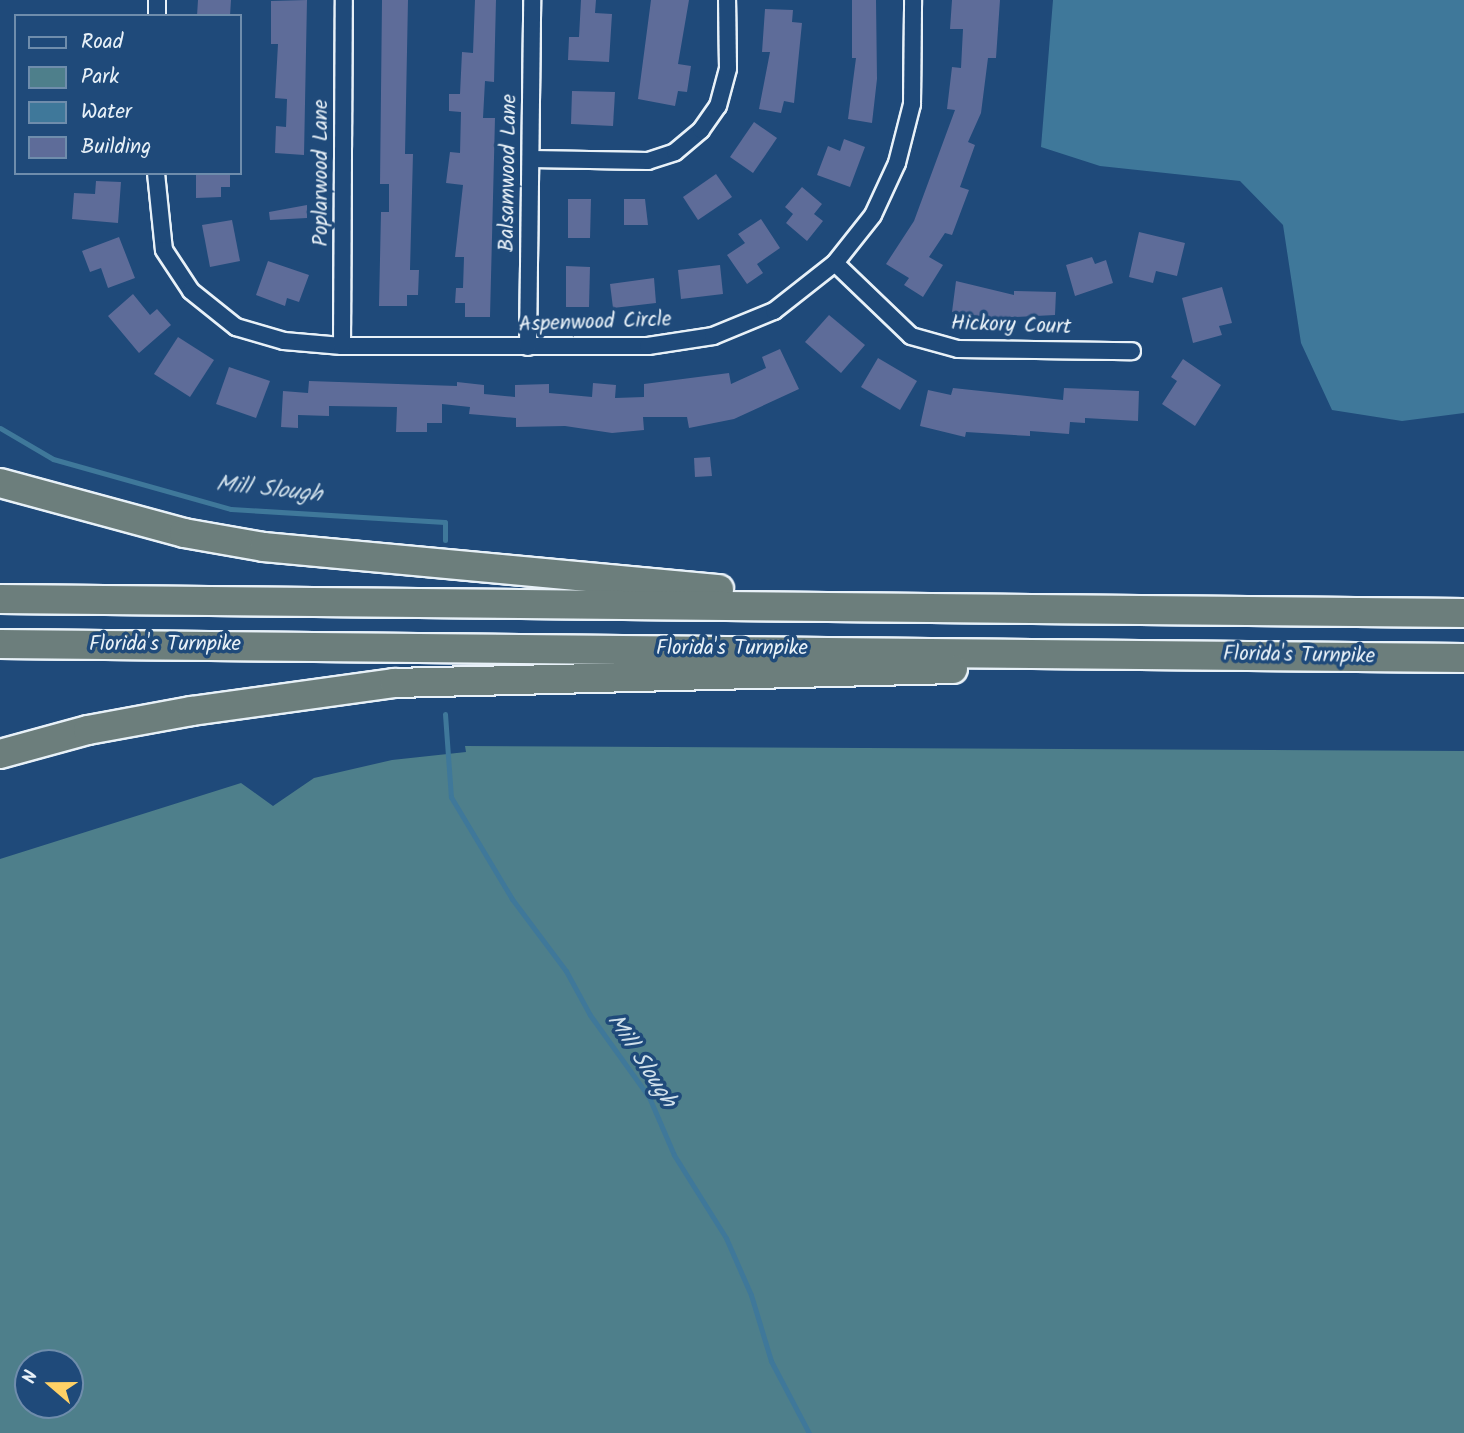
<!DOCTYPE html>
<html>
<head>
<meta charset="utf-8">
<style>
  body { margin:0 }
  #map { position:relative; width:1464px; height:1433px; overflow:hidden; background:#1f4a7a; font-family:Kalam,sans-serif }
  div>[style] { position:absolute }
  .green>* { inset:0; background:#4e7f8b }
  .water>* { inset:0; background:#3f789a }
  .stream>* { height:5px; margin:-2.5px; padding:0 2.5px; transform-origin:2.5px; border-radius:2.5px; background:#3f789a }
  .building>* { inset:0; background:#5e6c99 }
  .roads { filter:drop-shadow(2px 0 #e8f1f8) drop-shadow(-2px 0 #e8f1f8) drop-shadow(0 2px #e8f1f8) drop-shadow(0 -2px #e8f1f8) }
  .minor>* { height:16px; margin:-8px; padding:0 8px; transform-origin:8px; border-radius:8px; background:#1f4a7a }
  .motorway>* { height:28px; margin:-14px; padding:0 14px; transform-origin:14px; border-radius:14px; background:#6c7e7c }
  span { translate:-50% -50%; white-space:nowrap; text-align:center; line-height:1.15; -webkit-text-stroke:7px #1f4a7a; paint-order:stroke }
  .street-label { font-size:21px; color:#e8f1f8 }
  .water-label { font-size:23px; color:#cfdfea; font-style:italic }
  .legend { position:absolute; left:14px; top:14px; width:228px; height:161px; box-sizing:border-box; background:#1f4a7a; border:2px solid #6f8dac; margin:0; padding:9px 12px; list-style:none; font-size:21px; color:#e8f1f8 }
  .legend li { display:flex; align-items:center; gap:14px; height:35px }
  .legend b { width:35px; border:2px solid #6f8dac }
  .north { position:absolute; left:14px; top:1349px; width:70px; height:70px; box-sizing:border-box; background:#1f4a7a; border:2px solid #6f8dac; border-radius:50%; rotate:290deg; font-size:19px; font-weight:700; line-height:28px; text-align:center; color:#e8f1f8 }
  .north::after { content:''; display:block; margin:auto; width:24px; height:32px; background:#ffd166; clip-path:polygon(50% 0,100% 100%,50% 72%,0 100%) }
</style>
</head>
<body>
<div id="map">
  <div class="green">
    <i style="clip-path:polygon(evenodd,465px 746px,1464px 751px,1464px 1433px,0 1433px,0 859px,241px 783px,273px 806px,314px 778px,392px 760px,466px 752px,465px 746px,70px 1363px,70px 1405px,28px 1405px,28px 1363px,70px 1363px)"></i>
  </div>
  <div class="water">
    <i style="clip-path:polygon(1053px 0,1464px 0,1464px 413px,1402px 421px,1332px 410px,1301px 343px,1283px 225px,1240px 181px,1100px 166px,1041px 147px)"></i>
  </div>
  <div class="stream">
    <i style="left:0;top:428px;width:61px;rotate:30.3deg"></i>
    <i style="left:53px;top:459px;width:185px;rotate:15.7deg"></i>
    <i style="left:231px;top:509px;width:214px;rotate:3.5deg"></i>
    <i style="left:445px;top:522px;width:18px;rotate:90deg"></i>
    <i style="left:445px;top:714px;width:83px;rotate:85.9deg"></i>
    <i style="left:451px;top:797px;width:119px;rotate:59.1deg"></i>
    <i style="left:512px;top:899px;width:90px;rotate:53.1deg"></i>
    <i style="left:566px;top:971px;width:50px;rotate:61.4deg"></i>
    <i style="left:590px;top:1015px;width:101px;rotate:54.3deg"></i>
    <i style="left:649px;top:1097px;width:63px;rotate:66.7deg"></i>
    <i style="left:674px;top:1155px;width:98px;rotate:57.9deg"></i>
    <i style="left:726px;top:1238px;width:62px;rotate:66.3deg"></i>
    <i style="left:751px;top:1295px;width:69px;rotate:73.1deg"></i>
    <i style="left:771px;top:1361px;width:81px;rotate:62.2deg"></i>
  </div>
  <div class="building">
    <i style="clip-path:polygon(198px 0,231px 0,230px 16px,197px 16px)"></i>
    <i style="clip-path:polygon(307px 0,304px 155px,275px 153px,276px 126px,286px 127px,287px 99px,275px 98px,278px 44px,271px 44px,271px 1px)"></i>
    <i style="clip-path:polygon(382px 0,408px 0,405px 154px,413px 154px,410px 270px,419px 270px,418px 295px,407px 295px,407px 306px,379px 306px,381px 212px,389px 212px,389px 184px,380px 184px)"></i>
    <i style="clip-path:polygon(475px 0,496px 0,494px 82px,485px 81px,483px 118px,495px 118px,490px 317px,465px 317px,465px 303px,455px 303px,456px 288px,463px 288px,464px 257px,455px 257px,463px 185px,446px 183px,450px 152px,460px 153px,461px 112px,449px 111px,449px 94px,460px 94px,462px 52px,473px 53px)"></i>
    <i style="clip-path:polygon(581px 0,596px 0,595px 13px,612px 14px,609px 62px,568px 60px,569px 37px,579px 37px)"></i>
    <i style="clip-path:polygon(651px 0,689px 0,678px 64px,691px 66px,687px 92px,678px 91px,675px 106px,638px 99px)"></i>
    <i style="clip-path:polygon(852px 0,876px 0,877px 79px,872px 123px,848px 119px,856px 58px,852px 58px)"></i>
    <i style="clip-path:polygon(952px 0,1000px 0,996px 58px,988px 58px,981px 113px,968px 142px,975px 145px,960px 187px,969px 190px,952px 235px,945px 233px,929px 257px,943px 265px,923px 297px,904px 285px,909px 278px,886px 264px,914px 221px,955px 110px,947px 109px,952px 67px,961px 68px,963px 29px,950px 29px)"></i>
    <i style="clip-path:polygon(765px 9px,793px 10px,792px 22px,802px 23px,794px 103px,784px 101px,781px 113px,759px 109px,770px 52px,762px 52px)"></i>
    <i style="clip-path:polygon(572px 91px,615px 92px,613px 126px,571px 124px)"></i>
    <i style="clip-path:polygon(754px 122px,777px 138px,753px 173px,730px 157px)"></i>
    <i style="clip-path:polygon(844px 139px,865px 147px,850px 187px,817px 175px,828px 146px,840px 151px)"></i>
    <i style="clip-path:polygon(196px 173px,230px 173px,230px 187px,221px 187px,221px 197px,196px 198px)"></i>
    <i style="clip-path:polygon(716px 174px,732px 197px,698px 220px,683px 197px)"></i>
    <i style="clip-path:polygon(96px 181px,121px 182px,118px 223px,72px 219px,74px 193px,95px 194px)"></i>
    <i style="clip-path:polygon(802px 187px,822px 204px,814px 214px,823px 221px,807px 241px,786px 223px,793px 214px,785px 207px)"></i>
    <i style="clip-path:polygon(568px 199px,591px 199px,590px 238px,568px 238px)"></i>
    <i style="clip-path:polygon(624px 199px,645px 199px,648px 225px,624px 225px)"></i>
    <i style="clip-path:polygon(307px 205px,307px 218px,270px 220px,269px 212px)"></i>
    <i style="clip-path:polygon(761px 219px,780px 248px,757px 264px,763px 273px,747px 284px,727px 255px,745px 243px,738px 234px)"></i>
    <i style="clip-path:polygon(232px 220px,240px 261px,210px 267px,202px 225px)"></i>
    <i style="clip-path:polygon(1139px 232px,1185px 243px,1177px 276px,1156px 271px,1153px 283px,1129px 277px)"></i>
    <i style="clip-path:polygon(119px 237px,135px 278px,108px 288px,101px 268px,90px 272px,82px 251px)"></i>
    <i style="clip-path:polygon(1092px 257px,1095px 264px,1106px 260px,1113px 283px,1075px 296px,1066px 265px)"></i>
    <i style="clip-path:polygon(268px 261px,309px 275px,299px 302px,287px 298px,285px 306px,256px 295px)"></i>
    <i style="clip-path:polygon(720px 265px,723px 294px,681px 299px,678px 270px)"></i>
    <i style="clip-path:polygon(566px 266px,590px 267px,589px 307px,566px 307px)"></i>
    <i style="clip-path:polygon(654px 278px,656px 303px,613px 308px,610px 284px)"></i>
    <i style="clip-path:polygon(956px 281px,1014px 295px,1014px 291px,1056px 292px,1055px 315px,993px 318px,952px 312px)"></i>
    <i style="clip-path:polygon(1222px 287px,1232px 323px,1219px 326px,1222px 335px,1193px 343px,1182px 298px)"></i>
    <i style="clip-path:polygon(133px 294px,150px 315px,157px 309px,171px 325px,139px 353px,108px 316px)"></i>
    <i style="clip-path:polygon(829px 315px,865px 345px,841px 373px,805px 342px)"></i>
    <i style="clip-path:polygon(178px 337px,214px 360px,190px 397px,154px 374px)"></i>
    <i style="clip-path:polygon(780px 349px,799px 389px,734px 419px,689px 428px,687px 417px,643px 417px,644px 430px,612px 433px,565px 426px,516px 427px,516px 418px,469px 414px,470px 407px,442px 404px,442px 423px,427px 423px,427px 432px,396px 432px,397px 407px,329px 406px,329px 416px,298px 415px,298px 428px,281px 427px,283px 391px,308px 393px,309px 381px,457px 386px,457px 382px,484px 385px,484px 394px,515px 397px,515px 385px,549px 384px,549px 393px,592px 397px,593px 383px,616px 385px,615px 398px,644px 397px,644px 384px,729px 373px,731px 384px,766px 368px,762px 357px)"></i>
    <i style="clip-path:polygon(878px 358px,917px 381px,900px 410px,861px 387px)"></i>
    <i style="clip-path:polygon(1183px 359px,1221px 385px,1195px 426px,1162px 404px,1177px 381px,1171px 377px)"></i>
    <i style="clip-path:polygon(229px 367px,270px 381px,256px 418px,216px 404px)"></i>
    <i style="clip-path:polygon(953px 388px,1063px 400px,1064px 388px,1139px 391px,1138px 421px,1085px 418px,1085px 423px,1070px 422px,1069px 434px,1030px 431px,1030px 436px,966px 432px,965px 437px,920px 426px,928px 390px,951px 395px)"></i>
    <i style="clip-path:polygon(710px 457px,712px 476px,695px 477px,694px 458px)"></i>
  </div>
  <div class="roads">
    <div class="minor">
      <i style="left:157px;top:16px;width:16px;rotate:-90deg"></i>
      <i style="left:531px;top:159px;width:117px;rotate:1deg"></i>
      <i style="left:648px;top:161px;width:28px;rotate:-18deg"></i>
      <i style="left:675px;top:152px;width:34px;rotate:-40deg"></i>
      <i style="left:701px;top:130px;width:29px;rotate:-55deg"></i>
      <i style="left:718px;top:106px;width:39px;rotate:-75deg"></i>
      <i style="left:728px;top:68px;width:68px;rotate:-90.8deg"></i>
      <i style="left:156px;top:173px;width:77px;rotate:84.1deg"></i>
      <i style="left:164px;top:250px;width:49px;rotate:56.6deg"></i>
      <i style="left:191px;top:291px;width:58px;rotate:38.7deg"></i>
      <i style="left:236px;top:327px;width:50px;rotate:16.3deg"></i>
      <i style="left:284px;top:341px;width:58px;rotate:4.9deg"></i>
      <i style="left:342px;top:346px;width:306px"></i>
      <i style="left:648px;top:346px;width:66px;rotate:-8.7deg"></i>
      <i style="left:713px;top:336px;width:66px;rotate:-22.3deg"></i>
      <i style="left:774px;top:311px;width:78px;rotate:-38.2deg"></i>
      <i style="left:835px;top:263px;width:61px;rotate:-51.6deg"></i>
      <i style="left:873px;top:215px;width:57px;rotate:-65.2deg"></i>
      <i style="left:897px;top:163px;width:61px;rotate:-75.7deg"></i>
      <i style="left:912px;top:104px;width:104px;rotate:-89.4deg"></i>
      <i style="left:835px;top:263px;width:105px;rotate:43.8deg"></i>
      <i style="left:911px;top:336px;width:49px;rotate:15.5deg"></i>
      <i style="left:958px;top:349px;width:174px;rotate:0.7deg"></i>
      <i style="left:342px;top:346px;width:346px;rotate:-89.7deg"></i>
      <i style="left:528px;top:347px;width:347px;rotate:-89.3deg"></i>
    </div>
    <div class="motorway">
      <i style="left:0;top:483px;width:191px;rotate:15.2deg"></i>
      <i style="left:184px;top:533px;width:81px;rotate:9.9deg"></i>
      <i style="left:264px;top:547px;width:457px;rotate:5.3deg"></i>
      <i style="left:0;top:599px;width:1464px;rotate:0.55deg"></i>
      <i style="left:0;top:644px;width:1464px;rotate:0.55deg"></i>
      <i style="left:0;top:754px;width:91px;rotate:-15.3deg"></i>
      <i style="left:88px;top:730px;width:106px;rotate:-10.4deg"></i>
      <i style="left:192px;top:711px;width:204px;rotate:-7.9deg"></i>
      <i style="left:394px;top:683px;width:559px;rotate:-1.43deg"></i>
    </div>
  </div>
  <div class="street-label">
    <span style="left:322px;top:173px;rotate:-90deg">Poplarwood Lane</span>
    <span style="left:509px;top:173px;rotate:-89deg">Balsamwood Lane</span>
    <span style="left:595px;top:323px;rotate:-2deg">Aspenwood Circle</span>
    <span style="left:1011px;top:326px;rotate:2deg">Hickory Court</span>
    <span style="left:165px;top:645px">Florida's Turnpike</span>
    <span style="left:732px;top:649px">Florida's Turnpike</span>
    <span style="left:1299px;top:656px;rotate:1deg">Florida's Turnpike</span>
  </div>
  <div class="water-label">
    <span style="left:269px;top:490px;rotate:6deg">Mill Slough</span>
    <span style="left:641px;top:1061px;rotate:57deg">Mill Slough</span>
  </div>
  <ul class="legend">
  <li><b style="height:9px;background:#1f4a7a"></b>Road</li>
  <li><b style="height:19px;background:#4e7f8b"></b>Park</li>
  <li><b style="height:19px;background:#3f789a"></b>Water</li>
  <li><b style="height:19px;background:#5e6c99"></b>Building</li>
  </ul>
  <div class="north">N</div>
</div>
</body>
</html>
